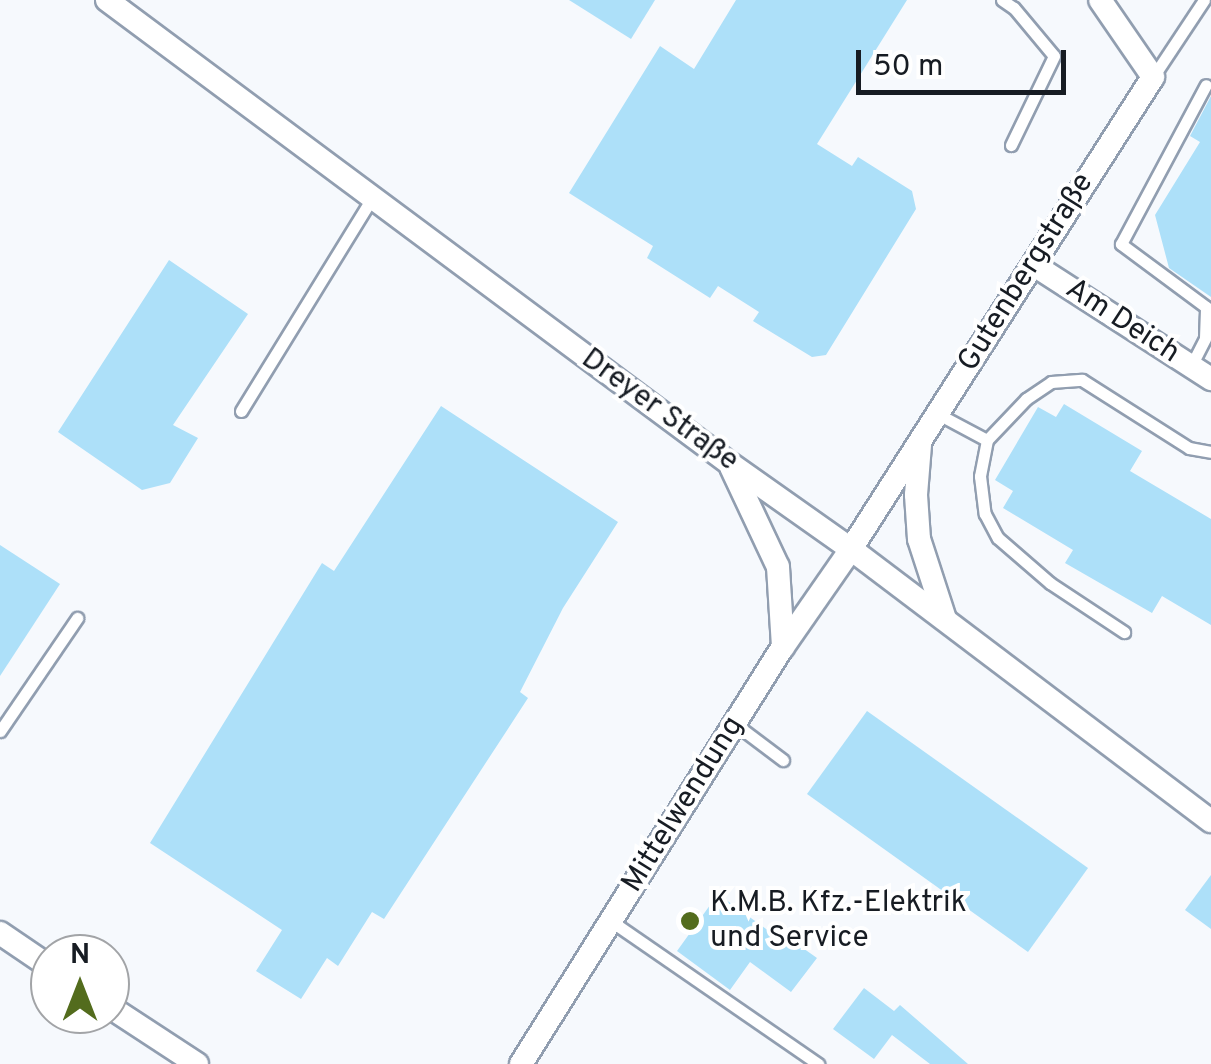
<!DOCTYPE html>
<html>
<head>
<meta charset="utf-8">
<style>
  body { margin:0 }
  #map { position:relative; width:1211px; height:1064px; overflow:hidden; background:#f6f9fd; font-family:Overpass,sans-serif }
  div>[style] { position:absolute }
  .building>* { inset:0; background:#ade0f9 }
  .roads { filter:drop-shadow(2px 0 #919eb0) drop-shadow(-2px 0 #919eb0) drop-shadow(0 2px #919eb0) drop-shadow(0 -2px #919eb0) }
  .lane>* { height:11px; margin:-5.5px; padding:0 5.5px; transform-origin:5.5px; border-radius:5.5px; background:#fff }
  .street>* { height:22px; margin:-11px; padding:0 11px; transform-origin:11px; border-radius:11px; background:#fff }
  .dots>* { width:28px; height:28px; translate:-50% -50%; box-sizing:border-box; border:5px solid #fff; border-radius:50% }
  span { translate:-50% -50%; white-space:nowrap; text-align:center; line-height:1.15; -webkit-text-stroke:8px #fff; paint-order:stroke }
  .street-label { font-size:30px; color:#171c23 }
  .poi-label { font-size:30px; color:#171c23 }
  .left { translate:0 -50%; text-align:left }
  .north { position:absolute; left:30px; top:934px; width:100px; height:100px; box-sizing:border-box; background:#fff; border:2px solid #a2a4a7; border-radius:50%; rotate:0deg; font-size:28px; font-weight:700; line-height:40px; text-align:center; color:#171c23 }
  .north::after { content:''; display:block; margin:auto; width:35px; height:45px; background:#536c1d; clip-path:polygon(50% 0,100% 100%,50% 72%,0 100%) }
  .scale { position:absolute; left:856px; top:50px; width:210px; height:45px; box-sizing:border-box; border:5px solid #171c23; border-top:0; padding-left:12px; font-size:30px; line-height:35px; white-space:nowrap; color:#171c23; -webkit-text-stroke:8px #fff; paint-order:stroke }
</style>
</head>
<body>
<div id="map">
  <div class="building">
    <i style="clip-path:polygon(569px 0,655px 0,631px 39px)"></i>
    <i style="clip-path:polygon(736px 0,907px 0,817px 144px,852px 166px,858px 157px,912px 191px,916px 209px,826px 355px,812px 357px,753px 321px,759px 312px,718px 286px,710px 298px,647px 258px,653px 246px,569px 193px,660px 46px,694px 69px)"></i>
    <i style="clip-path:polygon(1211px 96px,1211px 297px,1169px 268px,1155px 215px,1200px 142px,1190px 136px)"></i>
    <i style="clip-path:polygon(169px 260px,248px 314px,173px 425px,198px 438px,170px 483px,142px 490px,58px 432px)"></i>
    <i style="clip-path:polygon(1064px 404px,1142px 451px,1130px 471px,1211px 519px,1211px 625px,1162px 596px,1152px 613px,1065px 563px,1073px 550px,1003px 508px,1013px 491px,995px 480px,1038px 407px,1056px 417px)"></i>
    <i style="clip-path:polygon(441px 406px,618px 522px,563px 608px,520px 692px,528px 698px,384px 919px,372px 912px,338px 966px,327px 958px,301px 999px,256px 971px,282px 930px,150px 843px,322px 563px,334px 571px)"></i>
    <i style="clip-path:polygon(0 545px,60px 584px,0 676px)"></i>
    <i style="clip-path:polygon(867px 711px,1088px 868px,1028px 952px,807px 794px)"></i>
    <i style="clip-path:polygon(1211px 875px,1211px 929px,1185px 910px)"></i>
    <i style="clip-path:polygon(718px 894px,773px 934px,776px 929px,817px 958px,791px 992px,750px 962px,730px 990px,677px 951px)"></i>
    <i style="clip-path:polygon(864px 988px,894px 1011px,900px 1005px,968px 1064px,930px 1064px,892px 1035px,874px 1059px,833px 1029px)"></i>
  </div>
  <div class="roads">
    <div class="lane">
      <i style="left:1002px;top:0;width:14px;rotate:34deg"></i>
      <i style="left:1014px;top:8px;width:62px;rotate:50.2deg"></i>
      <i style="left:1054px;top:56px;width:99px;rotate:115.8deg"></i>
      <i style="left:1153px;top:77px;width:92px;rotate:-56.5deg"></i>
      <i style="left:1191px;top:366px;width:31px;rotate:-63deg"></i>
      <i style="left:1205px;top:338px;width:31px;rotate:-88deg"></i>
      <i style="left:1206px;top:307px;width:106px;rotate:-143.5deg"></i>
      <i style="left:1121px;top:244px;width:180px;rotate:-61.9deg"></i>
      <i style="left:241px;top:411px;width:250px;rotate:-58.4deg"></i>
      <i style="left:938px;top:414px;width:55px;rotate:28deg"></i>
      <i style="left:987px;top:440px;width:57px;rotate:-46.4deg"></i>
      <i style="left:1026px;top:399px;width:30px;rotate:-34deg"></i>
      <i style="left:1051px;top:382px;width:31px;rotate:-4deg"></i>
      <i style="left:1082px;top:380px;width:127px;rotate:32.4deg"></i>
      <i style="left:1189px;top:448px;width:22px;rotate:10deg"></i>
      <i style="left:987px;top:440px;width:37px;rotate:101deg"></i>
      <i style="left:980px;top:476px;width:38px;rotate:83deg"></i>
      <i style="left:985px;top:514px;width:27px;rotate:62deg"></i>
      <i style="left:998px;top:538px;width:69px;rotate:40.9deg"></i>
      <i style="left:1050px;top:583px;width:89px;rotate:33.5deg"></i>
      <i style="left:735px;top:724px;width:60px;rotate:36.9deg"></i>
      <i style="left:0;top:731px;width:137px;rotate:-55.7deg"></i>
      <i style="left:611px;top:921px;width:252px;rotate:34.6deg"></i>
    </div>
    <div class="street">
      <i style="left:107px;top:0;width:775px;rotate:36.66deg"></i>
      <i style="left:729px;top:463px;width:149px;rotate:35.2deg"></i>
      <i style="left:851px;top:549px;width:451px;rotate:37.1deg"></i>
      <i style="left:1034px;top:265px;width:211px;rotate:32.8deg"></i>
      <i style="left:920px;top:445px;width:50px;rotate:94.6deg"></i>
      <i style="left:916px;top:495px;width:44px;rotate:86.1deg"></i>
      <i style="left:919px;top:539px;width:84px;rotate:72deg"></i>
      <i style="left:731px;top:467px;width:110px;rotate:64.8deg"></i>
      <i style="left:778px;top:567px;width:80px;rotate:86.4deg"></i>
      <i style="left:0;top:933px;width:60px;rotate:34.2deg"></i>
      <i style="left:110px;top:1007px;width:104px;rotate:33.2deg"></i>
      <i style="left:521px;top:1064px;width:492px;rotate:-57.9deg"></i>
      <i style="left:783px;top:647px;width:119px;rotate:-55.2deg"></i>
      <i style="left:851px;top:549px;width:560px;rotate:-57.39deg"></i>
      <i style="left:1153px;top:77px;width:93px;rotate:-124.5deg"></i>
    </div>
  </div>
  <div class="dots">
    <i style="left:690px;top:921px;background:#536c1d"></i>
  </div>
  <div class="street-label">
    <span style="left:1027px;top:273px;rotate:-58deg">Gutenbergstraße</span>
    <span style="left:1122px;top:322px;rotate:33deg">Am Deich</span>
    <span style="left:659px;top:411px;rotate:36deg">Dreyer Straße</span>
    <span style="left:684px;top:805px;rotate:-58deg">Mittelwendung</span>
  </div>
  <div class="poi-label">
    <span class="left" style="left:710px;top:921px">K.M.B. Kfz.-Elektrik<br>und Service</span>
  </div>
  <div class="north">N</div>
  <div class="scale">50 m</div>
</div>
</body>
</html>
